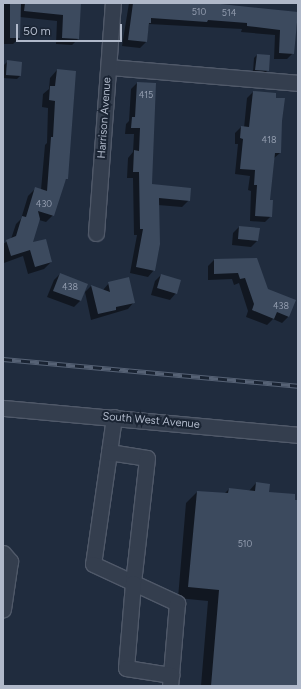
<!DOCTYPE html>
<html>
<head>
<meta charset="utf-8">
<style>
  body { margin:0 }
  #map { position:relative; width:301px; height:689px; overflow:hidden; background:#202c3e; font-family:Figtree,sans-serif }
  div>[style] { position:absolute }
  .shadow>* { inset:0; background:#0007 }
  .building>* { inset:0; background:#3c4a5e }
  .roads { filter:drop-shadow(1px 0 #505969) drop-shadow(-1px 0 #505969) drop-shadow(0 1px #505969) drop-shadow(0 -1px #505969) }
  .minor>* { height:15px; margin:-7.5px; padding:0 7.5px; transform-origin:7.5px; border-radius:7.5px; background:#343e4e }
  .rail>* { height:4.5px; margin-top:-2.25px; transform-origin:0; background:repeating-linear-gradient(90deg,#1a2433 0 9px,#566275 0 18px); box-sizing:border-box; border-block:1px solid #566275 }
  span { translate:-50% -50%; white-space:nowrap; text-align:center; line-height:1.15; -webkit-text-stroke:4px #1a2433; paint-order:stroke }
  .number-label { font-size:9px; color:#939daf }
  .number-label span { -webkit-text-stroke-width:0 }
  .street-label { font-size:11px; color:#b0b9ca }
  .frame { position:absolute; inset:0; border:4px solid #b0b9ca; pointer-events:none }
  .scale { position:absolute; left:16px; top:24px; width:106px; height:18px; box-sizing:border-box; border:2px solid #b0b9ca; border-top:0; padding-left:5px; font-size:12px; line-height:14px; white-space:nowrap; color:#b0b9ca; -webkit-text-stroke:3px #1a2433; paint-order:stroke }
</style>
</head>
<body>
<div id="map">
  <div class="shadow">
    <i style="clip-path:polygon(3px 3px,80px 3px,78px 39px,72px 45px,56px 44px,57px 21px,20px 17px,19px 38px,13px 44px,4px 44px)"></i>
    <i style="clip-path:polygon(129px 3px,200px 3px,298px 13px,293px 53px,287px 59px,274px 59px,275px 35px,241px 32px,242px 29px,149px 24px,146px 42px,140px 48px,122px 46px)"></i>
    <i style="clip-path:polygon(257px 55px,268px 70px,265px 73px,253px 72px,254px 58px)"></i>
    <i style="clip-path:polygon(7px 62px,21px 63px,20px 76px,17px 79px,3px 78px,4px 65px)"></i>
    <i style="clip-path:polygon(57px 70px,67px 178px,64px 182px,53px 215px,46px 222px,39px 220px,31px 244px,51px 262px,44px 269px,28px 274px,23px 256px,4px 263px,3px 244px,11px 239px,16px 224px,21px 219px,28px 196px,36px 188px,41px 190px,45px 145px,47px 143px,48px 108px,42px 107px,43px 94px,49px 89px,50px 78px)"></i>
    <i style="clip-path:polygon(137px 83px,151px 185px,189px 200px,182px 207px,158px 205px,154px 270px,148px 277px,130px 273px,137px 235px,134px 235px,133px 178px,127px 178px,128px 158px,133px 152px,134px 134px,125px 134px,126px 124px,129px 121px,131px 89px)"></i>
    <i style="clip-path:polygon(253px 92px,281px 121px,280px 153px,273px 159px,269px 201px,271px 216px,265px 222px,250px 221px,251px 191px,248px 190px,250px 176px,235px 174px,238px 144px,235px 144px,235px 133px,241px 127px,244px 128px,247px 98px)"></i>
    <i style="clip-path:polygon(239px 227px,257px 241px,251px 247px,232px 245px,233px 233px)"></i>
    <i style="clip-path:polygon(256px 259px,267px 290px,289px 316px,282px 323px,273px 319px,267px 325px,246px 317px,248px 311px,239px 283px,234px 285px,232px 279px,208px 280px,208px 266px,214px 260px)"></i>
    <i style="clip-path:polygon(60px 274px,87px 284px,80px 301px,74px 307px,47px 297px,54px 280px)"></i>
    <i style="clip-path:polygon(161px 275px,176px 293px,170px 300px,151px 295px,155px 281px)"></i>
    <i style="clip-path:polygon(109px 283px,134px 302px,128px 309px,91px 320px,85px 292px,91px 286px,103px 290px)"></i>
    <i style="clip-path:polygon(256px 483px,268px 493px,298px 501px,298px 686px,201px 686px,208px 601px,178px 598px,186px 503px,197px 492px,224px 494px,229px 489px,249px 491px)"></i>
  </div>
  <div class="building">
    <i style="clip-path:polygon(10px 3px,21px 3px,20px 38px,10px 38px)"></i>
    <i style="clip-path:polygon(25px 3px,81px 3px,79px 39px,62px 38px,63px 15px,24px 11px)"></i>
    <i style="clip-path:polygon(133px 3px,211px 3px,298px 12px,294px 54px,279px 53px,280px 30px,247px 26px,247px 23px,208px 20px,207px 22px,151px 18px,151px 23px,149px 23px,147px 42px,128px 40px)"></i>
    <i style="clip-path:polygon(257px 54px,270px 55px,269px 71px,255px 70px)"></i>
    <i style="clip-path:polygon(7px 60px,22px 62px,21px 76px,6px 75px)"></i>
    <i style="clip-path:polygon(57px 69px,76px 71px,68px 179px,66px 179px,54px 216px,38px 211px,40px 219px,33px 242px,46px 239px,52px 262px,35px 267px,30px 250px,11px 256px,6px 240px,16px 236px,22px 216px,26px 217px,35px 187px,47px 191px,51px 137px,53px 137px,55px 101px,49px 100px,50px 86px,55px 86px)"></i>
    <i style="clip-path:polygon(137px 82px,156px 83px,152px 184px,191px 188px,190px 201px,159px 198px,160px 244px,155px 271px,136px 267px,143px 229px,140px 229px,139px 172px,133px 172px,134px 150px,139px 151px,140px 128px,131px 128px,132px 117px,135px 117px)"></i>
    <i style="clip-path:polygon(253px 91px,276px 93px,276px 98px,285px 98px,282px 121px,281px 153px,275px 153px,270px 200px,273px 200px,272px 217px,255px 216px,257px 185px,254px 185px,255px 170px,240px 169px,243px 139px,240px 138px,241px 126px,249px 127px)"></i>
    <i style="clip-path:polygon(239px 226px,260px 228px,258px 241px,238px 239px)"></i>
    <i style="clip-path:polygon(257px 258px,268px 289px,296px 300px,289px 317px,277px 312px,274px 319px,252px 310px,254px 304px,245px 278px,240px 279px,238px 273px,214px 274px,214px 259px)"></i>
    <i style="clip-path:polygon(60px 273px,88px 284px,81px 301px,53px 291px)"></i>
    <i style="clip-path:polygon(161px 274px,181px 280px,177px 294px,157px 288px)"></i>
    <i style="clip-path:polygon(129px 277px,135px 303px,116px 307px,116px 310px,98px 314px,91px 285px,110px 292px,108px 282px)"></i>
    <i style="clip-path:polygon(256px 482px,270px 484px,269px 492px,295px 494px,295px 500px,298px 500px,298px 686px,211px 686px,219px 590px,188px 587px,197px 491px,228px 493px,229px 488px,255px 491px)"></i>
  </div>
  <div class="roads">
    <div class="minor">
      <i style="left:109px;top:67px;width:190px;rotate:4.8deg"></i>
      <i style="left:96px;top:233px;width:231px;rotate:-85.8deg"></i>
      <i style="left:3px;top:408px;width:296px;rotate:5.2deg"></i>
      <i style="left:114px;top:417px;width:148px;rotate:98.1deg"></i>
      <i style="left:93px;top:564px;width:93px;rotate:24.9deg"></i>
      <i style="left:177px;top:603px;width:83px;rotate:94.8deg"></i>
      <i style="left:109px;top:452px;width:38px;rotate:9deg"></i>
      <i style="left:147px;top:458px;width:126px;rotate:96.4deg"></i>
      <i style="left:133px;top:583px;width:85px;rotate:94.7deg"></i>
      <i style="left:126px;top:668px;width:46px;rotate:8.8deg"></i>
      <i style="left:3px;top:553px;width:11px;rotate:49deg"></i>
      <i style="left:10px;top:561px;width:49px;rotate:98.3deg"></i>
    </div>
  </div>
  <div class="rail">
    <i style="left:3px;top:359px;width:296px;rotate:5.2deg"></i>
  </div>
  <div class="number-label">
    <span style="left:199px;top:12px">510</span>
    <span style="left:229px;top:13px">514</span>
    <span style="left:146px;top:95px">415</span>
    <span style="left:269px;top:140px">418</span>
    <span style="left:44px;top:204px">430</span>
    <span style="left:70px;top:287px">438</span>
    <span style="left:281px;top:306px">438</span>
    <span style="left:245px;top:544px">510</span>
  </div>
  <div class="street-label">
    <span style="left:105px;top:118px;rotate:-86deg">Harrison Avenue</span>
    <span style="left:151px;top:421px;rotate:5deg">South West Avenue</span>
  </div>
  <div class="frame"></div>
  <div class="scale">50 m</div>
</div>
</body>
</html>
